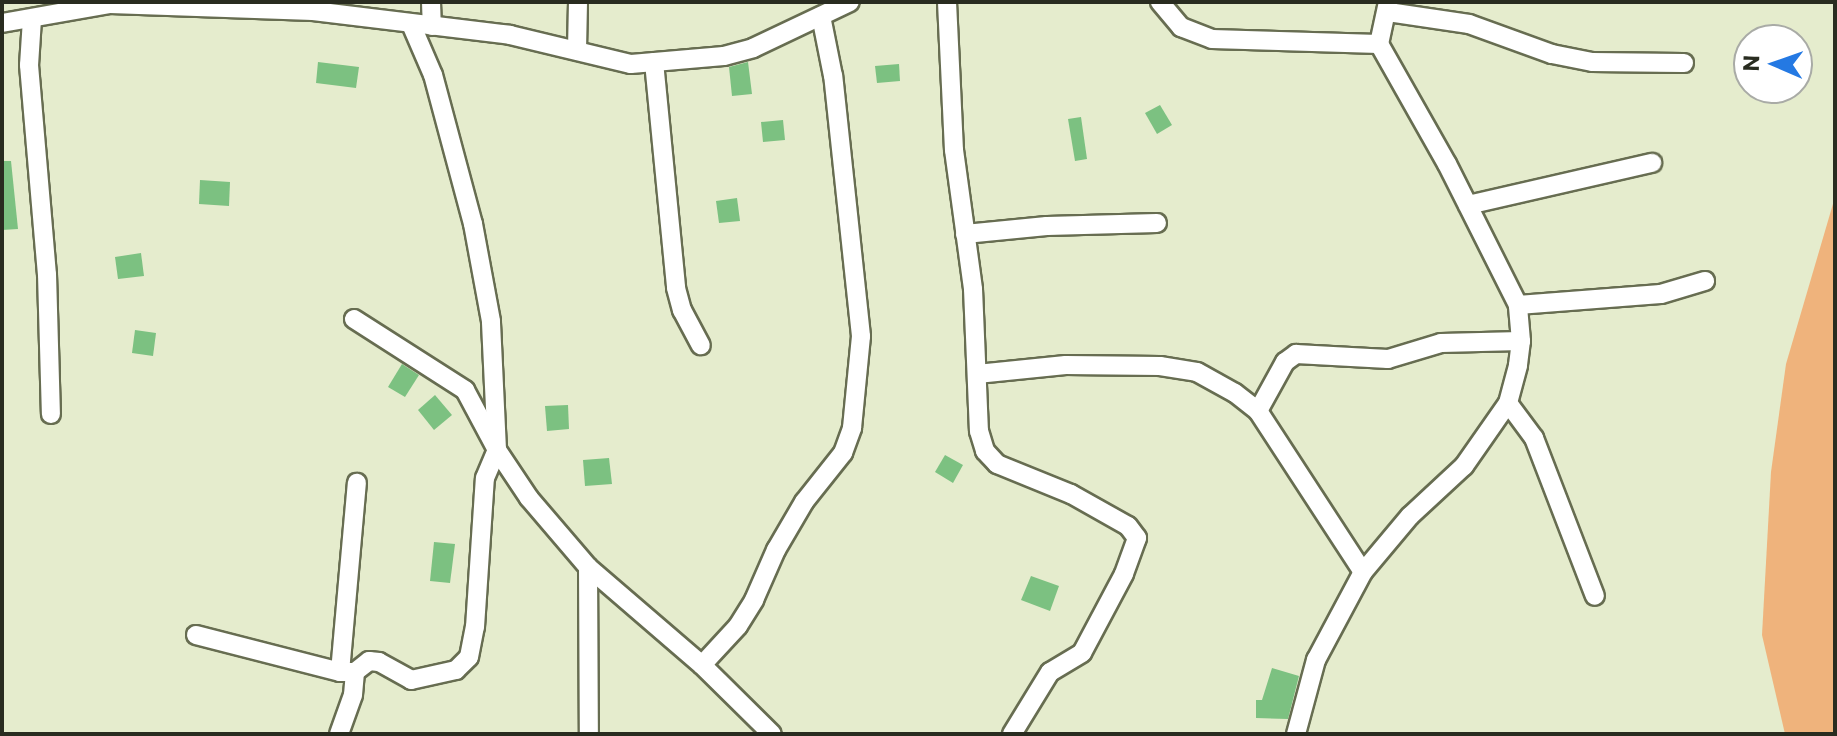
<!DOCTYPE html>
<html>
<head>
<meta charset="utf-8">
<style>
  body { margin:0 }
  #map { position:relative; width:1837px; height:736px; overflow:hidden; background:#e5eccd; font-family:Commissioner,sans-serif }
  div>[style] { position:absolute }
  .green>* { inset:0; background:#efb37c }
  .building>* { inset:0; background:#7cc181 }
  .roads { filter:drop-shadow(2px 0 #676d51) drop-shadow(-2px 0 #676d51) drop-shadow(0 2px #676d51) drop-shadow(0 -2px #676d51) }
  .minor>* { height:18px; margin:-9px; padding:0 9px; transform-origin:9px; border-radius:9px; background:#fff }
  span { translate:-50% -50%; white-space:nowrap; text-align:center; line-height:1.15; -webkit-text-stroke:6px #fff; paint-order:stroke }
  .frame { position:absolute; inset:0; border:4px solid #292c20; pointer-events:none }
  .north { position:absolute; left:1733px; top:24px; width:80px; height:80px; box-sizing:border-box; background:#fff; border:2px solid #a9aba6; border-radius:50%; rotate:272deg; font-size:22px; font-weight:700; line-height:32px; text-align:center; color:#292c20 }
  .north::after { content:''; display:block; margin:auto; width:28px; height:36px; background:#2479e3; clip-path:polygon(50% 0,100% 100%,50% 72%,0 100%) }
</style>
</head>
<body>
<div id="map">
  <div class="green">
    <i style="clip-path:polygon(1835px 197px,1835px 734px,1785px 734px,1762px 635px,1771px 472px,1786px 364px)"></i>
  </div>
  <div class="building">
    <i style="clip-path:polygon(318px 62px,359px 67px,356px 88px,316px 83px)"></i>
    <i style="clip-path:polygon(748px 62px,752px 94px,732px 96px,729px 67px)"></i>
    <i style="clip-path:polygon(899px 64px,900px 81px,877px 83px,875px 66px)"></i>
    <i style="clip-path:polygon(1160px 105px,1172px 125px,1157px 134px,1145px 113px)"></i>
    <i style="clip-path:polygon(1081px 117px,1087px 159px,1075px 161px,1068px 119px)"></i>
    <i style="clip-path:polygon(783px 120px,785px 140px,763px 142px,761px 122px)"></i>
    <i style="clip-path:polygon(2px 161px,11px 161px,18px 229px,2px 230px)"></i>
    <i style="clip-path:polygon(200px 180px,230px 182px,229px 206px,199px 204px)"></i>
    <i style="clip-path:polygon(737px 198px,740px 221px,719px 223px,716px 201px)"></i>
    <i style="clip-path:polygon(141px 253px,144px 276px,118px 279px,115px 257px)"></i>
    <i style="clip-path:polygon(135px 330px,156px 333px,153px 356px,132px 353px)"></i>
    <i style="clip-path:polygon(402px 364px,419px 375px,405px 397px,388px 387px)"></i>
    <i style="clip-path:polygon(435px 395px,452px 415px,434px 430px,418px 410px)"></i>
    <i style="clip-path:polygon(568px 405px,569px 429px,547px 431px,545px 406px)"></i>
    <i style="clip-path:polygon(945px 455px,963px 465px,953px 483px,935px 472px)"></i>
    <i style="clip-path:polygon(609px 458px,612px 484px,585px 486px,583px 460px)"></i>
    <i style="clip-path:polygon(434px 542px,455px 544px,450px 583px,430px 581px)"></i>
    <i style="clip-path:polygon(1031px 576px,1059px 586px,1050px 611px,1021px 600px)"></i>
    <i style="clip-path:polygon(1272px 668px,1299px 676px,1288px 719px,1256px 718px,1256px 700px,1262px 700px)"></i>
  </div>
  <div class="roads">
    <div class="minor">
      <i style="left:431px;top:2px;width:24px;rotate:88deg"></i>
      <i style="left:947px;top:2px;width:148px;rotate:87.3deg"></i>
      <i style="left:954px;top:150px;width:140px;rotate:82.2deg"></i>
      <i style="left:973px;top:289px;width:142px;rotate:87.6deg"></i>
      <i style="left:979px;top:431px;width:21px;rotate:73deg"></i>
      <i style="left:985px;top:451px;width:18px;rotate:47deg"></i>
      <i style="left:997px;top:464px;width:80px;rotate:22.1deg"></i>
      <i style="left:1071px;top:494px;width:65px;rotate:29.3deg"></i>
      <i style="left:1128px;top:526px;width:15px;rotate:53deg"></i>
      <i style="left:1137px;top:538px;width:38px;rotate:110deg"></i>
      <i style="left:1124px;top:574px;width:89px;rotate:118deg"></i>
      <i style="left:1082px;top:653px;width:37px;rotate:149deg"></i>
      <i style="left:1050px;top:672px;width:73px;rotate:121.5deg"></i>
      <i style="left:1160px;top:2px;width:33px;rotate:50deg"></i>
      <i style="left:1181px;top:27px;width:33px;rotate:21deg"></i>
      <i style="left:1212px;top:39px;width:167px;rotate:1.7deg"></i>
      <i style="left:1388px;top:12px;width:82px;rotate:8.4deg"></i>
      <i style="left:1469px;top:24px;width:88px;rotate:19.9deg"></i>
      <i style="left:1552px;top:54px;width:41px;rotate:11.3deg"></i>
      <i style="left:1592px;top:62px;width:92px;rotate:0.6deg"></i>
      <i style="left:32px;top:19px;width:46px;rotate:93.7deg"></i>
      <i style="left:29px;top:65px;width:210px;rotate:85.1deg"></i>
      <i style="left:47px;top:274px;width:140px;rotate:88.4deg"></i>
      <i style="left:2px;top:23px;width:110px;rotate:-10deg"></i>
      <i style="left:110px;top:4px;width:203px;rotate:2deg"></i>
      <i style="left:313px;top:11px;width:198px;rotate:6.9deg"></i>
      <i style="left:510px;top:35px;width:124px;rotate:13.5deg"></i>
      <i style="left:631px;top:64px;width:93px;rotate:-4.9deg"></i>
      <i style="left:724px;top:56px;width:30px;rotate:-15deg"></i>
      <i style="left:753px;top:48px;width:107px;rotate:-25.4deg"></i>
      <i style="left:577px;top:50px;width:48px;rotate:-88.8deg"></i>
      <i style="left:654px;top:62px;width:227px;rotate:84.4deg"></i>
      <i style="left:676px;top:288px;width:23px;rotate:75deg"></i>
      <i style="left:682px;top:310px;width:40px;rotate:62deg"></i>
      <i style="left:1468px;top:205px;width:189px;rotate:-12.9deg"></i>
      <i style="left:965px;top:234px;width:82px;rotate:-5.6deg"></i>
      <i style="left:1047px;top:226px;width:110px;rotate:-1.6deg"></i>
      <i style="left:1518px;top:305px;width:143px;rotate:-4.4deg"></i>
      <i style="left:1661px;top:294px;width:46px;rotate:-16.5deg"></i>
      <i style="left:354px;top:319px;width:132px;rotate:32.6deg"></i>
      <i style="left:465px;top:390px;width:68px;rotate:61.9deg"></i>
      <i style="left:497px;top:450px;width:58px;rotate:56.3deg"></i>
      <i style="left:529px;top:498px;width:91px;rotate:49.5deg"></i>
      <i style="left:588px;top:567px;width:150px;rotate:40.7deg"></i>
      <i style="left:702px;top:665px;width:98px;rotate:44.6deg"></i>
      <i style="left:977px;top:374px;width:89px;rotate:-5.8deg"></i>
      <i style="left:1066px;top:365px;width:94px;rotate:0.6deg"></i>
      <i style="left:1160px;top:366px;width:37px;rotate:9deg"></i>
      <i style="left:1197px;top:372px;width:43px;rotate:28.9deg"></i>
      <i style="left:1235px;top:393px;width:29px;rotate:38deg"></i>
      <i style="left:1258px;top:411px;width:192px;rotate:56.9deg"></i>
      <i style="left:1508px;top:403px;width:44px;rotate:53.4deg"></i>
      <i style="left:1534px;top:438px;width:169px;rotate:68.9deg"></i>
      <i style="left:1258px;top:411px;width:56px;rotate:-61.1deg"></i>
      <i style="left:1285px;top:362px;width:14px;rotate:-36deg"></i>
      <i style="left:1296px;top:354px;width:92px;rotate:3.1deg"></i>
      <i style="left:1388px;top:359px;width:55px;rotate:-16.8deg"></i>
      <i style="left:1441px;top:343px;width:80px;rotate:-1.4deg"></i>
      <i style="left:588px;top:567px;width:167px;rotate:89.7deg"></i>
      <i style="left:196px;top:635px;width:149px;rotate:14.4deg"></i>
      <i style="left:340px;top:672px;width:15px"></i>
      <i style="left:355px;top:672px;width:18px;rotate:-38deg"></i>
      <i style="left:369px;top:661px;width:10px;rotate:6deg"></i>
      <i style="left:379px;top:662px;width:37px;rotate:29deg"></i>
      <i style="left:411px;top:680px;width:46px;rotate:-12.5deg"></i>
      <i style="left:456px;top:670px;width:18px;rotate:-45deg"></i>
      <i style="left:469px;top:657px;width:31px;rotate:-79deg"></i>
      <i style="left:475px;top:627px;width:149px;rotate:-86.2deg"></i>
      <i style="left:485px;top:478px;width:30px;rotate:-67deg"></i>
      <i style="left:497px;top:450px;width:129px;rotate:-92.7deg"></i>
      <i style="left:491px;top:321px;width:99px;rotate:-100.5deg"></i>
      <i style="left:473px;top:224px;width:154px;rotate:-105deg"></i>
      <i style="left:433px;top:75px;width:56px;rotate:-113.3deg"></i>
      <i style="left:702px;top:665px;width:53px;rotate:-47.3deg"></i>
      <i style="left:738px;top:626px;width:31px;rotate:-58deg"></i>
      <i style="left:754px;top:600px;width:55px;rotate:-66.3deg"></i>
      <i style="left:776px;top:550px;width:56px;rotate:-59.7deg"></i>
      <i style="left:804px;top:502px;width:63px;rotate:-51.5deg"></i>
      <i style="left:843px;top:453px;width:27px;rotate:-70deg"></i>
      <i style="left:852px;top:428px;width:92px;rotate:-84.4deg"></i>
      <i style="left:861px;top:336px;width:262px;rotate:-96.1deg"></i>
      <i style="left:833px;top:76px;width:61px;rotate:-101.3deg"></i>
      <i style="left:340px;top:672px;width:190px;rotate:-84.9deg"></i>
      <i style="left:339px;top:734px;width:41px;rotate:-70.3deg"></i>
      <i style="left:353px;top:695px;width:23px;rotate:-85deg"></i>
      <i style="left:1296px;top:734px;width:77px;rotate:-74.9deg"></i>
      <i style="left:1316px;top:660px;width:100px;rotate:-61.9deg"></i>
      <i style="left:1363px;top:572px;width:73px;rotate:-50deg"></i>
      <i style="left:1410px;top:516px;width:74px;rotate:-42.8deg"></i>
      <i style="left:1464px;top:466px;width:77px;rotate:-55.1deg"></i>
      <i style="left:1508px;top:403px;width:39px;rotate:-75deg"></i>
      <i style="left:1518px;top:365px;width:24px;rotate:-83deg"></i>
      <i style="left:1521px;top:341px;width:36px;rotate:-95deg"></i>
      <i style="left:1518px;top:305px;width:158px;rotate:-116.7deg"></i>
      <i style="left:1447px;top:164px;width:138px;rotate:-119.5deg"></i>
      <i style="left:1379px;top:44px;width:43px;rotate:-77.9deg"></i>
    </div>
  </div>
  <div class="frame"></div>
  <div class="north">N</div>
</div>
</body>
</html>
